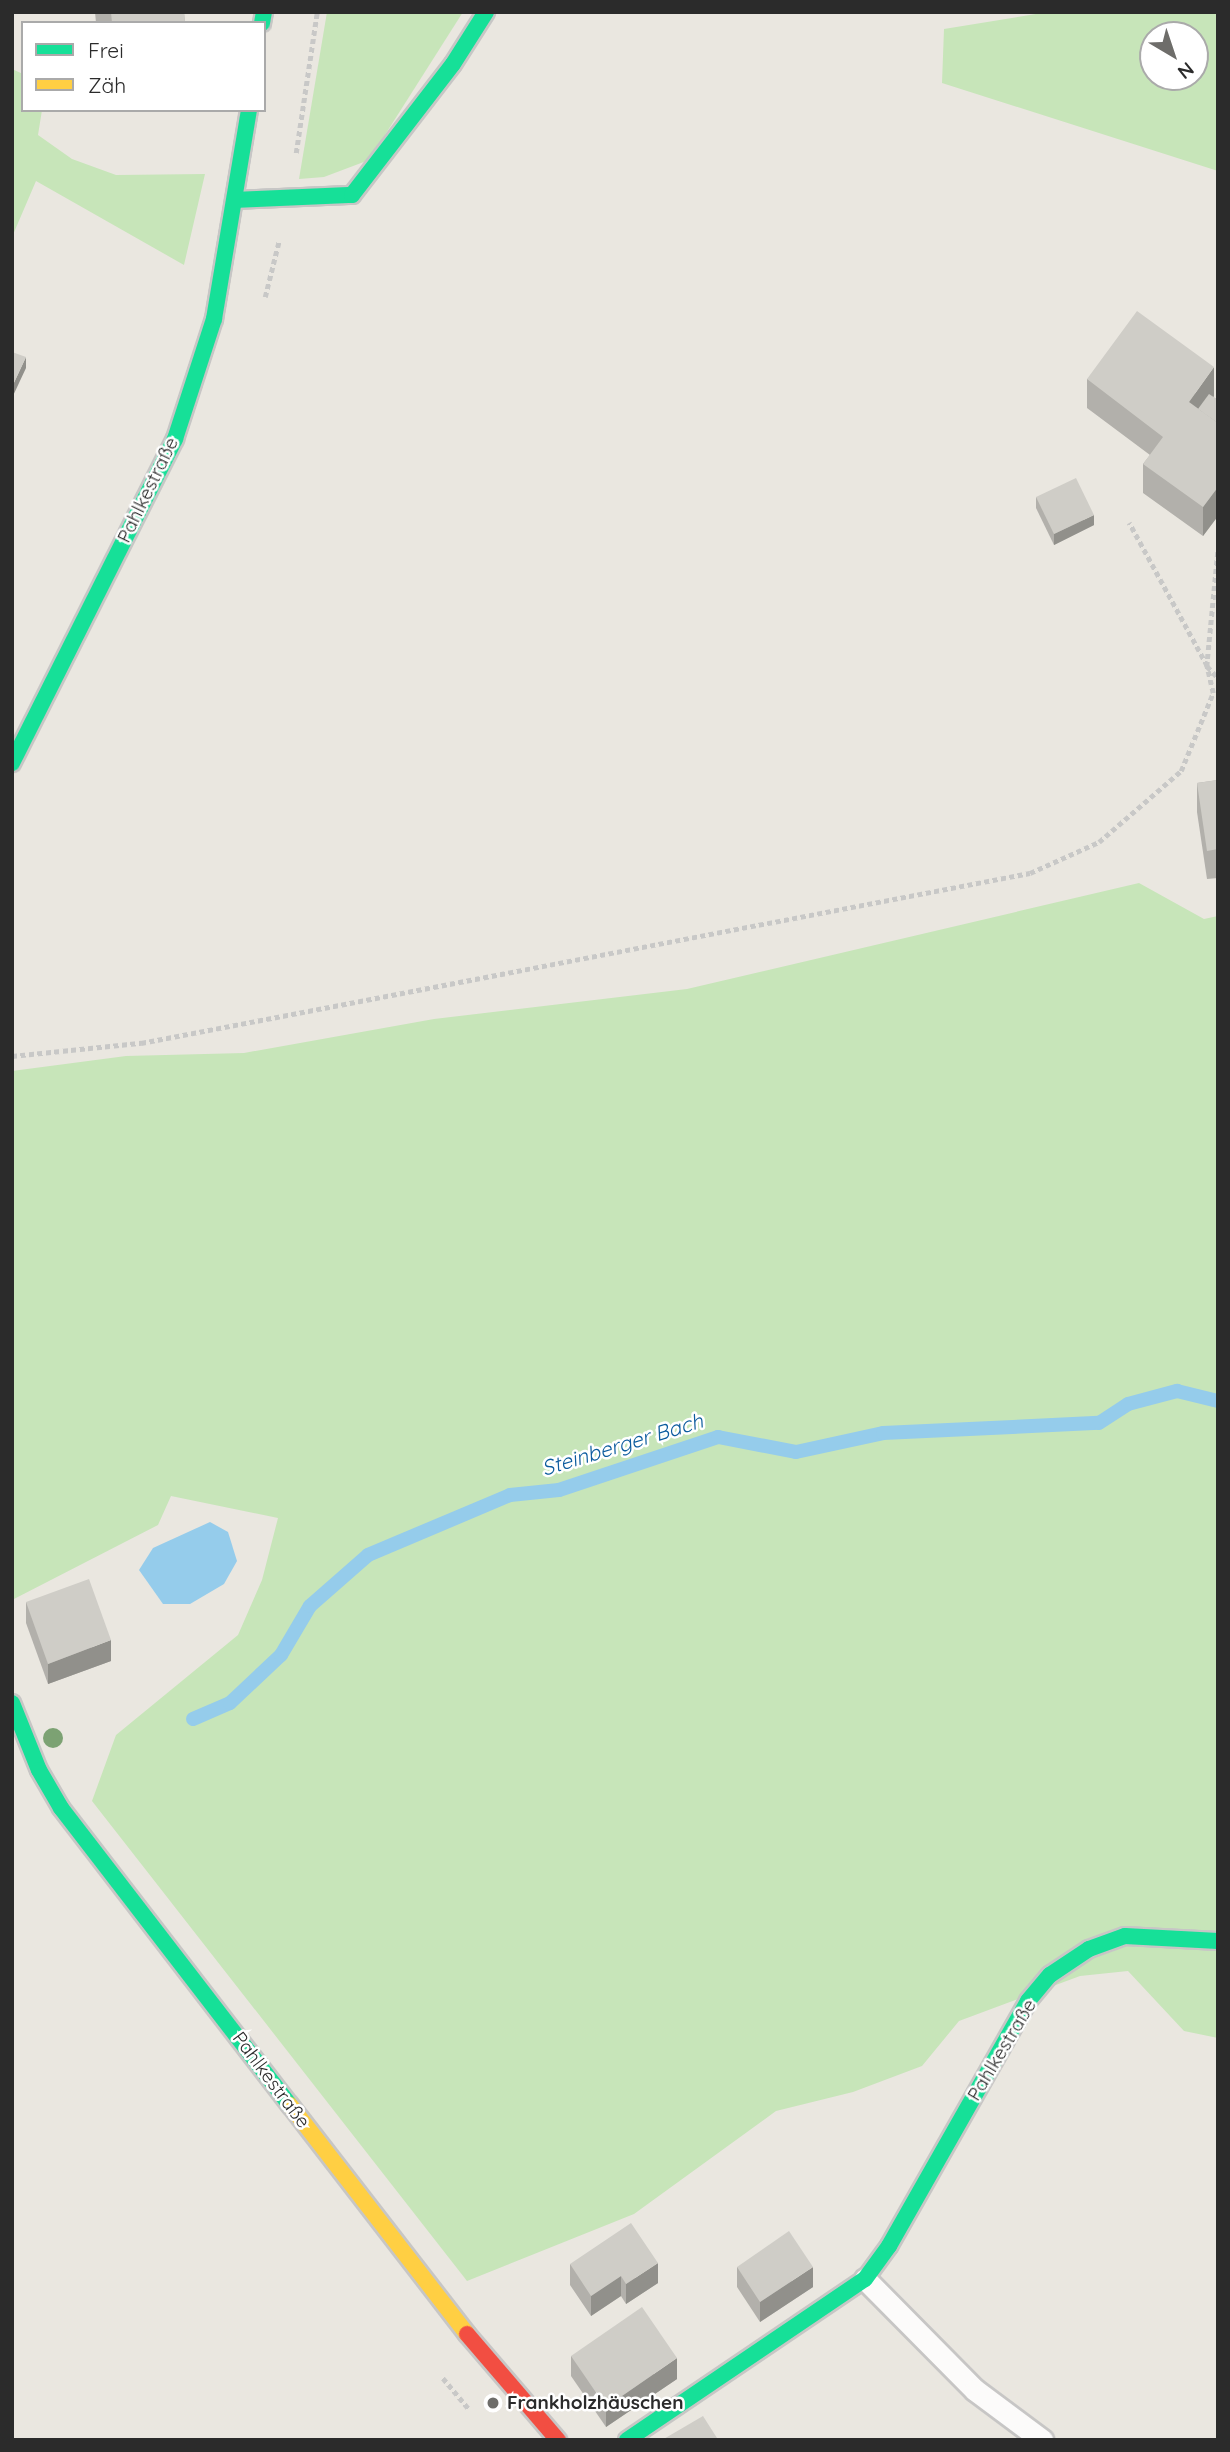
<!DOCTYPE html>
<html>
<head>
<meta charset="utf-8">
<style>
  body { margin:0 }
  #map { position:relative; width:1230px; height:2452px; overflow:hidden; background:#eae7e0; font-family:Quicksand,sans-serif }
  div>[style] { position:absolute }
  .green>* { inset:0; background:#c7e5b9 }
  .water>* { inset:0; background:#95cceb }
  .stream>* { height:14px; margin:-7px; padding:0 7px; transform-origin:7px; border-radius:7px; background:#95cceb }
  .path>* { height:4.5px; margin-top:-2.25px; transform-origin:0; background:repeating-linear-gradient(90deg,#c8c8c7 0 5px,transparent 0 8.5px) }
  .roads { filter:drop-shadow(2px 0 #c7c6c5) drop-shadow(-2px 0 #c7c6c5) drop-shadow(0 2px #c7c6c5) drop-shadow(0 -2px #c7c6c5) }
  .lane>* { height:21px; margin:-10.5px; padding:0 10.5px; transform-origin:10.5px; border-radius:10.5px; background:#fcfbfa }
  .fast>* { height:16px; margin:-8px; padding:0 8px; transform-origin:8px; border-radius:8px; background:#16e098 }
  .slow>* { height:16px; margin:-8px; padding:0 8px; transform-origin:8px; border-radius:8px; background:#ffcf43 }
  .jam>* { height:16px; margin:-8px; padding:0 8px; transform-origin:8px; border-radius:8px; background:#f24e42 }
  .trees>* { width:20px; height:20px; margin:-10px; border-radius:50%; background:#7ca273 }
  .wall>* { inset:0; background:#b2b0ab }
  .shaded-wall>* { inset:0; background:#91908b }
  .building>* { inset:0; background:#cfcdc7 }
  .dots>* { width:19px; height:19px; translate:-50% -50%; box-sizing:border-box; border:4px solid #fff; border-radius:50% }
  span { translate:-50% -50%; white-space:nowrap; text-align:center; line-height:1.15; -webkit-text-stroke:5px #fff; paint-order:stroke }
  .street-label { font-size:19px; color:#2b2b2b }
  .poi-label { font-size:19px; color:#2b2b2b; font-weight:700 }
  .left { translate:0 -50%; text-align:left }
  .water-label { font-size:21px; color:#0c5c9e; font-style:italic }
  .frame { position:absolute; inset:0; border:14px solid #2b2b2b; pointer-events:none }
  .legend { position:absolute; left:21px; top:21px; width:245px; height:91px; box-sizing:border-box; background:#fff; border:2px solid #aaa; margin:0; padding:9px 12px; list-style:none; font-size:21px; color:#2b2b2b }
  .legend li { display:flex; align-items:center; gap:14px; height:35px }
  .legend b { width:35px; border:2px solid #aaa }
  .north { position:absolute; left:1139px; top:21px; width:70px; height:70px; box-sizing:border-box; background:#fff; border:2px solid #aaa; border-radius:50%; rotate:141deg; font-size:19px; font-weight:700; line-height:28px; text-align:center; color:#2b2b2b }
  .north::after { content:''; display:block; margin:auto; width:24px; height:32px; background:#6e6d6a; clip-path:polygon(50% 0,100% 100%,50% 72%,0 100%) }
</style>
</head>
<body>
<div id="map">
  <div class="green">
    <i style="clip-path:polygon(327px 12px,463px 12px,369px 160px,324px 177px,299px 179px)"></i>
    <i style="clip-path:polygon(evenodd,1048px 12px,1218px 12px,1218px 171px,942px 83px,944px 29px,1048px 12px,1195px 35px,1195px 77px,1153px 77px,1153px 35px,1195px 35px)"></i>
    <i style="clip-path:polygon(12px 69px,23px 74px,23px 110px,42px 110px,38px 135px,72px 159px,116px 175px,205px 174px,184px 265px,36px 181px,12px 237px)"></i>
    <i style="clip-path:polygon(1139px 883px,1204px 919px,1218px 916px,1218px 2038px,1184px 2031px,1128px 1971px,1080px 1976px,959px 2021px,922px 2066px,853px 2092px,776px 2111px,634px 2214px,467px 2281px,92px 1801px,116px 1735px,238px 1635px,262px 1580px,278px 1518px,171px 1496px,158px 1525px,12px 1600px,12px 1071px,126px 1056px,244px 1053px,434px 1019px,687px 989px)"></i>
  </div>
  <div class="water">
    <i style="clip-path:polygon(210px 1522px,228px 1532px,237px 1561px,224px 1584px,190px 1604px,163px 1604px,139px 1570px,153px 1548px)"></i>
  </div>
  <div class="stream">
    <i style="left:193px;top:1719px;width:40px;rotate:-23.4deg"></i>
    <i style="left:230px;top:1703px;width:70px;rotate:-43.3deg"></i>
    <i style="left:281px;top:1655px;width:57px;rotate:-59.4deg"></i>
    <i style="left:310px;top:1606px;width:77px;rotate:-41.3deg"></i>
    <i style="left:368px;top:1555px;width:154px;rotate:-22.9deg"></i>
    <i style="left:510px;top:1495px;width:49px;rotate:-5.8deg"></i>
    <i style="left:559px;top:1490px;width:168px;rotate:-18.4deg"></i>
    <i style="left:718px;top:1437px;width:79px;rotate:10.9deg"></i>
    <i style="left:796px;top:1452px;width:89px;rotate:-12.3deg"></i>
    <i style="left:883px;top:1433px;width:216px;rotate:-2.7deg"></i>
    <i style="left:1099px;top:1423px;width:35px;rotate:-33deg"></i>
    <i style="left:1128px;top:1404px;width:51px;rotate:-14.9deg"></i>
    <i style="left:1177px;top:1391px;width:42px;rotate:13.7deg"></i>
  </div>
  <div class="path">
    <i style="left:296px;top:153px;width:143px;rotate:-81.5deg"></i>
    <i style="left:265px;top:297px;width:58px;rotate:-76deg"></i>
    <i style="left:1218px;top:552px;width:115px;rotate:95.5deg"></i>
    <i style="left:1207px;top:666px;width:16px;rotate:47deg"></i>
    <i style="left:12px;top:1056px;width:130px;rotate:-5.8deg"></i>
    <i style="left:141px;top:1043px;width:905px;rotate:-10.83deg"></i>
    <i style="left:1030px;top:873px;width:76px;rotate:-24.2deg"></i>
    <i style="left:1099px;top:842px;width:108px;rotate:-40.9deg"></i>
    <i style="left:1181px;top:771px;width:84px;rotate:-67.7deg"></i>
    <i style="left:1213px;top:693px;width:28px;rotate:-103deg"></i>
    <i style="left:1207px;top:666px;width:163px;rotate:-118.6deg"></i>
    <i style="left:443px;top:2378px;width:40px;rotate:50deg"></i>
  </div>
  <div class="roads">
    <div class="lane">
      <i style="left:865px;top:2279px;width:156px;rotate:45.3deg"></i>
      <i style="left:975px;top:2390px;width:84px;rotate:36.7deg"></i>
    </div>
    <div class="fast">
      <i style="left:262px;top:23px;width:11px;rotate:-80deg"></i>
      <i style="left:236px;top:200px;width:116px;rotate:-2.5deg"></i>
      <i style="left:352px;top:195px;width:165px;rotate:-52.4deg"></i>
      <i style="left:453px;top:64px;width:62px;rotate:-57.6deg"></i>
      <i style="left:12px;top:763px;width:363px;rotate:-63.3deg"></i>
      <i style="left:175px;top:439px;width:126px;rotate:-72deg"></i>
      <i style="left:214px;top:319px;width:212px;rotate:-80.5deg"></i>
      <i style="left:12px;top:1703px;width:72px;rotate:68.1deg"></i>
      <i style="left:39px;top:1770px;width:44px;rotate:59.9deg"></i>
      <i style="left:61px;top:1808px;width:375px;rotate:52.4deg"></i>
      <i style="left:627px;top:2440px;width:287px;rotate:-34.1deg"></i>
      <i style="left:865px;top:2279px;width:41px;rotate:-54deg"></i>
      <i style="left:889px;top:2246px;width:282px;rotate:-60.4deg"></i>
      <i style="left:1028px;top:2001px;width:34px;rotate:-50deg"></i>
      <i style="left:1050px;top:1975px;width:47px;rotate:-33.7deg"></i>
      <i style="left:1089px;top:1949px;width:38px;rotate:-20deg"></i>
      <i style="left:1125px;top:1936px;width:93px;rotate:3.1deg"></i>
    </div>
    <div class="slow">
      <i style="left:290px;top:2105px;width:289px;rotate:52.3deg"></i>
    </div>
    <div class="jam">
      <i style="left:467px;top:2334px;width:140px;rotate:49.4deg"></i>
    </div>
  </div>
  <div class="trees">
    <i style="left:53px;top:1738px"></i>
  </div>
  <div class="wall">
    <i style="clip-path:polygon(95px 12px,184px 12px,185px 23px,96px 23px)"></i>
    <i style="clip-path:polygon(1087px 379px,1214px 396px,1213px 397px,1218px 400px,1218px 516px,1203px 536px,1143px 493px,1143px 464px,1150px 455px,1087px 408px)"></i>
    <i style="clip-path:polygon(1036px 497px,1094px 525px,1054px 545px,1036px 508px)"></i>
    <i style="clip-path:polygon(1218px 780px,1218px 878px,1207px 879px,1197px 812px,1197px 783px)"></i>
    <i style="clip-path:polygon(26px 1602px,111px 1661px,48px 1684px,26px 1623px)"></i>
    <i style="clip-path:polygon(570px 2264px,658px 2283px,626px 2304px,621px 2296px,591px 2316px,570px 2285px)"></i>
    <i style="clip-path:polygon(737px 2267px,813px 2287px,760px 2322px,737px 2287px)"></i>
    <i style="clip-path:polygon(571px 2356px,677px 2379px,606px 2427px,571px 2376px)"></i>
  </div>
  <div class="shaded-wall">
    <i style="clip-path:polygon(26px 357px,26px 368px,12px 398px,12px 387px)"></i>
    <i style="clip-path:polygon(1214px 367px,1214px 396px,1194px 424px,1189px 402px)"></i>
    <i style="clip-path:polygon(1218px 487px,1218px 516px,1203px 536px,1203px 507px)"></i>
    <i style="clip-path:polygon(1094px 515px,1094px 525px,1054px 545px,1054px 534px)"></i>
    <i style="clip-path:polygon(111px 1640px,111px 1661px,48px 1684px,48px 1664px)"></i>
    <i style="clip-path:polygon(658px 2263px,658px 2283px,626px 2304px,626px 2284px)"></i>
    <i style="clip-path:polygon(813px 2267px,813px 2287px,760px 2322px,760px 2302px)"></i>
    <i style="clip-path:polygon(621px 2276px,621px 2296px,591px 2316px,591px 2296px)"></i>
    <i style="clip-path:polygon(677px 2358px,677px 2379px,606px 2427px,606px 2407px)"></i>
  </div>
  <div class="building">
    <i style="clip-path:polygon(111px 12px,184px 12px,185px 23px,112px 23px)"></i>
    <i style="clip-path:polygon(1137px 311px,1214px 367px,1189px 402px,1218px 423px,1218px 487px,1203px 507px,1143px 464px,1163px 437px,1087px 379px)"></i>
    <i style="clip-path:polygon(12px 352px,26px 357px,12px 387px)"></i>
    <i style="clip-path:polygon(1209px 394px,1218px 400px,1218px 423px,1198px 409px)"></i>
    <i style="clip-path:polygon(1076px 478px,1094px 515px,1054px 534px,1036px 497px)"></i>
    <i style="clip-path:polygon(1218px 780px,1218px 849px,1207px 851px,1197px 783px)"></i>
    <i style="clip-path:polygon(89px 1579px,111px 1640px,48px 1664px,26px 1602px)"></i>
    <i style="clip-path:polygon(631px 2223px,658px 2263px,626px 2284px,621px 2276px,591px 2296px,570px 2264px)"></i>
    <i style="clip-path:polygon(789px 2231px,813px 2267px,760px 2302px,737px 2267px)"></i>
    <i style="clip-path:polygon(642px 2307px,677px 2358px,606px 2407px,571px 2356px)"></i>
    <i style="clip-path:polygon(703px 2416px,717px 2438px,715px 2440px,662px 2440px)"></i>
  </div>
  <div class="dots">
    <i style="left:493px;top:2403px;background:#6e6d6a"></i>
  </div>
  <div class="street-label">
    <span style="left:148px;top:490px;rotate:-64deg">Pahlkestraße</span>
    <span style="left:1002px;top:2050px;rotate:-59deg">Pahlkestraße</span>
    <span style="left:271px;top:2080px;rotate:53deg">Pahlkestraße</span>
  </div>
  <div class="poi-label">
    <span class="left" style="left:507px;top:2403px">Frankholzhäuschen</span>
  </div>
  <div class="water-label">
    <span style="left:622px;top:1444px;rotate:-17deg">Steinberger Bach</span>
  </div>
  <div class="frame"></div>
  <ul class="legend">
  <li><b style="height:9px;background:#16e098"></b>Frei</li>
  <li><b style="height:9px;background:#ffcf43"></b>Zäh</li>
  </ul>
  <div class="north">N</div>
</div>
</body>
</html>
